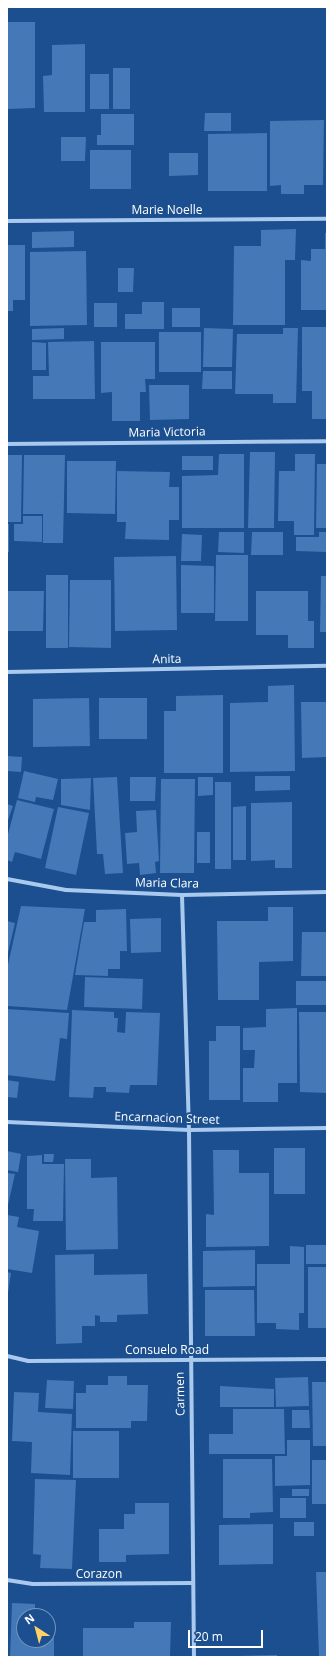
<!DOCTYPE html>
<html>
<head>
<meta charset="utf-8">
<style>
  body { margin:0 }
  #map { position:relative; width:334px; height:1664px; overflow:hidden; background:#1b4f8f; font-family:"Open Sans",sans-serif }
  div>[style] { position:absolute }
  .building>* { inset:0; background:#4478b7 }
  .minor>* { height:4px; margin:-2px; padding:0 2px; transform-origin:2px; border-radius:2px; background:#a9c9ee }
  span { translate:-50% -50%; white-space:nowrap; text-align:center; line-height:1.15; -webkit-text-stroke:4px #1b4f8f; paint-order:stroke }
  .street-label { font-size:12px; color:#fff }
  .frame { position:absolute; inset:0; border:8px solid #fff; pointer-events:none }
  .north { position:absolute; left:16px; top:1608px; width:40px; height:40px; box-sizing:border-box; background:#1b4f8f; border:1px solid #7695bc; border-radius:50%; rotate:324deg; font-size:11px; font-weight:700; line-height:16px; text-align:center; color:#fff }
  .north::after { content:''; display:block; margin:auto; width:14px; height:18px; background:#ffd166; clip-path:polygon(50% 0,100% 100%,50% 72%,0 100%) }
  .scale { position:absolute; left:188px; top:1630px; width:75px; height:18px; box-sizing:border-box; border:2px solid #fff; border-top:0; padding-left:5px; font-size:12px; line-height:14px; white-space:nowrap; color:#fff; -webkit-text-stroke:3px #1b4f8f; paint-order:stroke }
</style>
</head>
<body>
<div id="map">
  <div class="building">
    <i style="clip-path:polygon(7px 22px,35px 22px,35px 108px,7px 109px)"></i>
    <i style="clip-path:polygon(85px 44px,85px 112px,44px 112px,43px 76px,52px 75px,52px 45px)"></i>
    <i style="clip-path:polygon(113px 68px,130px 68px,130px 109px,113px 109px)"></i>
    <i style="clip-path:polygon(90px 74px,109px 74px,109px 109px,90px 109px)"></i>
    <i style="clip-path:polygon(205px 113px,231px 113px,231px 131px,204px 131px)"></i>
    <i style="clip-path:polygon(101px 114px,134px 114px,134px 145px,97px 145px,97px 135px,101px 135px)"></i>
    <i style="clip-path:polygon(324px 120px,323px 185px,304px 185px,304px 194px,281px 194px,281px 185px,270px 186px,270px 121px)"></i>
    <i style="clip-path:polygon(267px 133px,267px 191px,208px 191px,208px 134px)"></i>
    <i style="clip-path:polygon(61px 137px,86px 137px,85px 161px,61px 161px)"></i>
    <i style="clip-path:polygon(90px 150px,131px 150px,131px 189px,90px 189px)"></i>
    <i style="clip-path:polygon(169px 153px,198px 153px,198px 175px,169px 176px)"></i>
    <i style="clip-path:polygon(296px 229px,295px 260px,285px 260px,285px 325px,233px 325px,234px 246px,261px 246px,261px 230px)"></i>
    <i style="clip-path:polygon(74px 231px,74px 247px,32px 248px,32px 232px)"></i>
    <i style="clip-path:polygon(325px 233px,327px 233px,327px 310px,301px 310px,301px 260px,311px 261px,311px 249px,325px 249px)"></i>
    <i style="clip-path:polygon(7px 245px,25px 245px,25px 300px,13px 300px,13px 311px,7px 311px)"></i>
    <i style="clip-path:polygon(86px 251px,87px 325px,30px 326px,30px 252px)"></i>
    <i style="clip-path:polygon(118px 268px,134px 268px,133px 292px,118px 292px)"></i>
    <i style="clip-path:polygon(142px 302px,164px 302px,164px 329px,125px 329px,125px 314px,142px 314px)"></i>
    <i style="clip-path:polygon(94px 303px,117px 303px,117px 327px,94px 327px)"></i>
    <i style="clip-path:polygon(172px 308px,200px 308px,200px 327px,172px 327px)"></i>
    <i style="clip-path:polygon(302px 327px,327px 327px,327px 419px,312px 419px,312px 391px,302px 391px)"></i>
    <i style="clip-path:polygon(64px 328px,64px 339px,32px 340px,32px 329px)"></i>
    <i style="clip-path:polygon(204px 328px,233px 329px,232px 367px,203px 367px)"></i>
    <i style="clip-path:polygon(283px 328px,298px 328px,296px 403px,273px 403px,273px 394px,235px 394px,237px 334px,283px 334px)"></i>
    <i style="clip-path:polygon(159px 332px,201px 332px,201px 372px,159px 372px)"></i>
    <i style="clip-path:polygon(94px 341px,95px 399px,33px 399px,33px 376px,49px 376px,48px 342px)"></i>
    <i style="clip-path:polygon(32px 342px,46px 343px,46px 370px,32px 370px)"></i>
    <i style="clip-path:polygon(101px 342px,155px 342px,155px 379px,145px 379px,146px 392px,140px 392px,140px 421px,112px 421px,112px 392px,101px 393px)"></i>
    <i style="clip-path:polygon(203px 371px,232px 371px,232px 389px,202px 389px)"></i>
    <i style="clip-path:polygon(149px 385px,189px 385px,189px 419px,150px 420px)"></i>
    <i style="clip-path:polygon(250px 452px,275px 452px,274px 528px,248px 528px)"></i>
    <i style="clip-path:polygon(219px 454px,244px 454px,244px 528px,182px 528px,182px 476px,218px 475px)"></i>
    <i style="clip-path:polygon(295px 454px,315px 454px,314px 535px,294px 535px,294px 521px,278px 521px,279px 471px,295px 471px)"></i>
    <i style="clip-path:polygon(7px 455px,22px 455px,21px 522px,7px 522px)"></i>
    <i style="clip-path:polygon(24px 455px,65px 455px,63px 543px,43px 543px,43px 514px,23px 514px)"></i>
    <i style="clip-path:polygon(182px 456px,213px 456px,213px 470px,182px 470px)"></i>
    <i style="clip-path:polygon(67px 461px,116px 461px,115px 514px,67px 513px)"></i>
    <i style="clip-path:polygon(317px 464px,327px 464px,327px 528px,316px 528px)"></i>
    <i style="clip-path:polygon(117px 471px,170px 472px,169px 487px,179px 487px,179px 520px,169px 520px,169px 540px,125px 539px,126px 522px,117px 522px)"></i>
    <i style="clip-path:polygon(23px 516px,42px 516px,42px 542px,14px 541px,14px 524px,23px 524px)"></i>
    <i style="clip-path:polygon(7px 524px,9px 524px,9px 552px,7px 552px)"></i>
    <i style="clip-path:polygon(219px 532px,244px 532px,244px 553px,218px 552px)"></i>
    <i style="clip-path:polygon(252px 532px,283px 532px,283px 555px,251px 555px)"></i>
    <i style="clip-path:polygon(319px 532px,327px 532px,327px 552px,296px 551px,296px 537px,319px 537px)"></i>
    <i style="clip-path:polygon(182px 534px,202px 535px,201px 561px,181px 561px)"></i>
    <i style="clip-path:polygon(216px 555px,248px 555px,248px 621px,215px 621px)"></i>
    <i style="clip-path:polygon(176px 556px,177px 630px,115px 631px,114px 557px)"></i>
    <i style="clip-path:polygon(181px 565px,214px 566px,214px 613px,181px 613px)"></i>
    <i style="clip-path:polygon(46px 575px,68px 575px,68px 648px,46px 648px)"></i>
    <i style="clip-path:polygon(321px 576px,327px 576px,327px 632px,320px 632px)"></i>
    <i style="clip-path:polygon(70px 580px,111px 580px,111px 648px,69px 647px)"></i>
    <i style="clip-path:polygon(7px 591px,44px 591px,43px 631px,7px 631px)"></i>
    <i style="clip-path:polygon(256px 591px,308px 591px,308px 621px,314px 621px,314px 648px,288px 648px,288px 635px,256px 635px)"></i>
    <i style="clip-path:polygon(294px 685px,295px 771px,230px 772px,230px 703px,268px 702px,268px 686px)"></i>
    <i style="clip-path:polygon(223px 695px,223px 773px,164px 773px,164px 711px,176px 711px,176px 696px)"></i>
    <i style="clip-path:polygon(89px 698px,90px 746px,33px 747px,33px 699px)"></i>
    <i style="clip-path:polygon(99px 698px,147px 698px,147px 739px,99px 739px)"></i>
    <i style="clip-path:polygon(301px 702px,327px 702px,327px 757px,302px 758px)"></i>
    <i style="clip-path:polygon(7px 756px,22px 757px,21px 772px,7px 771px)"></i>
    <i style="clip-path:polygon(24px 771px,58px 779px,53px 800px,36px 797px,35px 802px,18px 798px)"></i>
    <i style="clip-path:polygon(255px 776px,290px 776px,290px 790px,255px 791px)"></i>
    <i style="clip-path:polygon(117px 777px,123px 873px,105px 874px,103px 854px,97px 854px,93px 778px)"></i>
    <i style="clip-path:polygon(130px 777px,156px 777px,155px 801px,130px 801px)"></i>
    <i style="clip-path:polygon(198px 777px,213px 777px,213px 795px,198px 796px)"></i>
    <i style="clip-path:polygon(91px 778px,90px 810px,61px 805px,61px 779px)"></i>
    <i style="clip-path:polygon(161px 779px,195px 779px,194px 873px,160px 873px)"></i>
    <i style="clip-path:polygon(215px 782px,231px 782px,231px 869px,215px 869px)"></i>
    <i style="clip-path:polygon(17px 800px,54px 809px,41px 859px,15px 852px,12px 862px,7px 860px,7px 838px)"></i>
    <i style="clip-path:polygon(292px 802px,292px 868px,275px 868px,275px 860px,251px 861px,251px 803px)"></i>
    <i style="clip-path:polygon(7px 804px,13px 806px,7px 823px)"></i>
    <i style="clip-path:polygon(246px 806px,246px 860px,233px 860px,233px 807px)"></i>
    <i style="clip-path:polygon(58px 807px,89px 813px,76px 875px,45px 868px)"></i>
    <i style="clip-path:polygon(156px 810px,159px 861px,155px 862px,156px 873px,140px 875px,139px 863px,127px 864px,125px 833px,137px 832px,136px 811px)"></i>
    <i style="clip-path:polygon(197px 832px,210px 832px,210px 863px,197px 863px)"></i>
    <i style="clip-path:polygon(21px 906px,85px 909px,67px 1010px,7px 1006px,7px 969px)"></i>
    <i style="clip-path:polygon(268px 907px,293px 907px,293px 961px,259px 962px,259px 1000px,218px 1000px,217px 921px,268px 921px)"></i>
    <i style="clip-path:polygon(126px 909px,127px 951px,120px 951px,120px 969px,108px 969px,108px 976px,75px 975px,84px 922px,96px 922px,96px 910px)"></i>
    <i style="clip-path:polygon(161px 918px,161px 952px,131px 953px,130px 919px)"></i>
    <i style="clip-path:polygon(7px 921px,15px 923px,8px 953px,7px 953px)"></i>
    <i style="clip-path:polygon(302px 932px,327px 932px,327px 976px,301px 976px)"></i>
    <i style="clip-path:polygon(85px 977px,143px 979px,142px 1009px,84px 1007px)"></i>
    <i style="clip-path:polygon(296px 981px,327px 981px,327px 1005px,296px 1005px)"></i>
    <i style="clip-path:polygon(297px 1008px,297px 1083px,278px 1083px,278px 1102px,243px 1102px,243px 1068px,254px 1068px,255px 1050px,243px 1050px,243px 1028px,266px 1027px,266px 1009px)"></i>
    <i style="clip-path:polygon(7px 1009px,69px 1013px,67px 1039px,60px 1038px,55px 1081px,7px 1075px)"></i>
    <i style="clip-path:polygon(72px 1010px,114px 1012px,114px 1018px,118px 1018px,117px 1032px,125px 1033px,126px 1012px,160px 1013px,157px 1085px,130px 1085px,129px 1093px,106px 1092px,106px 1087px,94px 1087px,93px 1098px,69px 1097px)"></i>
    <i style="clip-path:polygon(299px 1012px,327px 1012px,327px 1093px,300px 1092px)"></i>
    <i style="clip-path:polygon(216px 1026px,240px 1026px,240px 1100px,209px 1100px,209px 1041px,216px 1041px)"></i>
    <i style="clip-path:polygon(7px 1080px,19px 1082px,17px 1098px,7px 1097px)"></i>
    <i style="clip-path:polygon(274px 1148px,305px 1148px,305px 1194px,274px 1194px)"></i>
    <i style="clip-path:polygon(213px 1150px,239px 1150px,239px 1173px,269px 1173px,269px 1246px,206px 1247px,206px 1214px,214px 1215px)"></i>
    <i style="clip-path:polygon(7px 1151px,21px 1154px,18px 1172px,7px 1170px)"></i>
    <i style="clip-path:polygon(44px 1154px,54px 1154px,53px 1162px,44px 1162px)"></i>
    <i style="clip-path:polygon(42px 1155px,42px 1164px,64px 1164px,63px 1221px,33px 1221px,34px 1209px,27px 1209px,27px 1156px)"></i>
    <i style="clip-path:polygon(65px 1159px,91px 1159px,91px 1178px,117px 1177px,118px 1249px,66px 1250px)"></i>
    <i style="clip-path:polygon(7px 1173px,15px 1174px,8px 1205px,7px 1205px)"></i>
    <i style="clip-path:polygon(7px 1215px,19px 1217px,17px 1227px,39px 1231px,32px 1273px,7px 1269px)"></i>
    <i style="clip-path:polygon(306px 1245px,327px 1245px,327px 1264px,306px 1264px)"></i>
    <i style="clip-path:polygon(290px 1246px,304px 1247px,304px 1313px,299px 1313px,299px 1330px,276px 1329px,276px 1323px,257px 1323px,257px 1264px,290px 1264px)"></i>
    <i style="clip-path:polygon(255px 1250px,255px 1286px,203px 1287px,203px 1251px)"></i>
    <i style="clip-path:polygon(94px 1254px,94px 1275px,147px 1274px,148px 1314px,117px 1315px,117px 1322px,100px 1322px,100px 1316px,95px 1315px,95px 1326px,82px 1326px,82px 1343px,56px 1344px,55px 1255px)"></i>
    <i style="clip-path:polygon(308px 1267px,327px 1267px,327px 1328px,308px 1328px)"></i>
    <i style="clip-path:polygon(7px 1272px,11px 1273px,8px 1293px,7px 1292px)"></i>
    <i style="clip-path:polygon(205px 1290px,254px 1290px,255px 1336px,205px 1336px)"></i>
    <i style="clip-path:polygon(108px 1376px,127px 1376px,127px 1385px,148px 1385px,147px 1421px,131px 1421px,131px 1428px,76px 1428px,76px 1393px,86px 1393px,86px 1385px,108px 1385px)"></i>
    <i style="clip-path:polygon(308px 1377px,309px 1406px,276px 1407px,275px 1378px)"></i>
    <i style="clip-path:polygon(47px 1380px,74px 1381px,73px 1409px,45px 1408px)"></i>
    <i style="clip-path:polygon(312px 1382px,327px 1382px,327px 1446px,313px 1446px)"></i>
    <i style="clip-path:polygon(220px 1386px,274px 1389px,274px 1407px,220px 1407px)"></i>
    <i style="clip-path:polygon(14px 1392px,39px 1393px,38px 1412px,72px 1414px,70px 1475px,31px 1473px,32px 1442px,12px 1441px)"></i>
    <i style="clip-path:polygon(233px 1409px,284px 1409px,285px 1454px,209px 1454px,209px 1434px,233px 1434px)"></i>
    <i style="clip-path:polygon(292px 1410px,309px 1410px,310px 1428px,292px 1428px)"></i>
    <i style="clip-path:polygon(73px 1431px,119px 1431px,119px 1478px,73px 1478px)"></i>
    <i style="clip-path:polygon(287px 1440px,310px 1440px,310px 1485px,275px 1486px,275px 1456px,287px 1456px)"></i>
    <i style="clip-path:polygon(223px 1459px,272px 1459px,273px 1512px,250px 1513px,250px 1518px,223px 1518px)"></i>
    <i style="clip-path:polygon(312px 1460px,327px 1460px,327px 1504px,312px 1504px)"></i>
    <i style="clip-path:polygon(35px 1479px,76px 1480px,72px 1569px,40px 1568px,41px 1555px,33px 1554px)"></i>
    <i style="clip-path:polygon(292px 1489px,309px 1489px,309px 1496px,292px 1496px)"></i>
    <i style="clip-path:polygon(280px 1498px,306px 1498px,306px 1518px,280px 1518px)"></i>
    <i style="clip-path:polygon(135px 1503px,169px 1503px,169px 1554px,126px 1555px,126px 1562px,99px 1562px,99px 1529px,124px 1529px,124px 1514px,135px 1514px)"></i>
    <i style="clip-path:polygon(294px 1522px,314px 1522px,314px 1536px,294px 1536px)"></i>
    <i style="clip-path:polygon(273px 1524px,273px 1564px,219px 1565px,219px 1525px)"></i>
    <i style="clip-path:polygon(316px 1572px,327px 1572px,327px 1657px,319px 1657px)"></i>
    <i style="clip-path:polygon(12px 1603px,35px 1604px,35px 1616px,24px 1616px,24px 1640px,48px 1640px,48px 1630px,54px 1630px,54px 1657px,10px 1657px)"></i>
    <i style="clip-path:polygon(134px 1622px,171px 1622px,170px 1657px,83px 1657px,83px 1628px,134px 1628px)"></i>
    <i style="clip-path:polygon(277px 1655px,277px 1657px,238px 1657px,238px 1656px)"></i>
  </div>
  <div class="minor">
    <i style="left:7px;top:221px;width:320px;rotate:-0.4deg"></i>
    <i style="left:7px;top:444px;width:320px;rotate:-0.5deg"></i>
    <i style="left:7px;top:672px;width:320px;rotate:-1.1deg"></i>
    <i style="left:7px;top:879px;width:60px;rotate:10.6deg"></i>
    <i style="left:66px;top:890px;width:116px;rotate:2.5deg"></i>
    <i style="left:182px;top:895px;width:145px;rotate:-1.2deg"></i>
    <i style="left:182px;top:895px;width:235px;rotate:88.3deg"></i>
    <i style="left:189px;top:1130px;width:527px;rotate:89.46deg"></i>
    <i style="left:7px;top:1122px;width:182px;rotate:2.5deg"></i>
    <i style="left:189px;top:1130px;width:138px;rotate:-0.8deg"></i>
    <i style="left:7px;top:1356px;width:22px;rotate:13deg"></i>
    <i style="left:28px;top:1361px;width:299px;rotate:-0.4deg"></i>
    <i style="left:7px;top:1580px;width:26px;rotate:9deg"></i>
    <i style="left:33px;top:1584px;width:159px;rotate:-0.4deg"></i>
  </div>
  <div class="street-label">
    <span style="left:167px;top:210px">Marie Noelle</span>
    <span style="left:167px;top:432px;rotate:-1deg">Maria Victoria</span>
    <span style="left:167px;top:659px;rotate:-1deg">Anita</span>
    <span style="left:167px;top:883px;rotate:1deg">Maria Clara</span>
    <span style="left:167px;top:1118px;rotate:2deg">Encarnacion Street</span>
    <span style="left:167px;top:1350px">Consuelo Road</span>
    <span style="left:180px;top:1394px;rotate:-91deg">Carmen</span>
    <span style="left:99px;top:1574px">Corazon</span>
  </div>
  <div class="frame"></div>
  <div class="north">N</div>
  <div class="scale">20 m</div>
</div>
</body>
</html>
